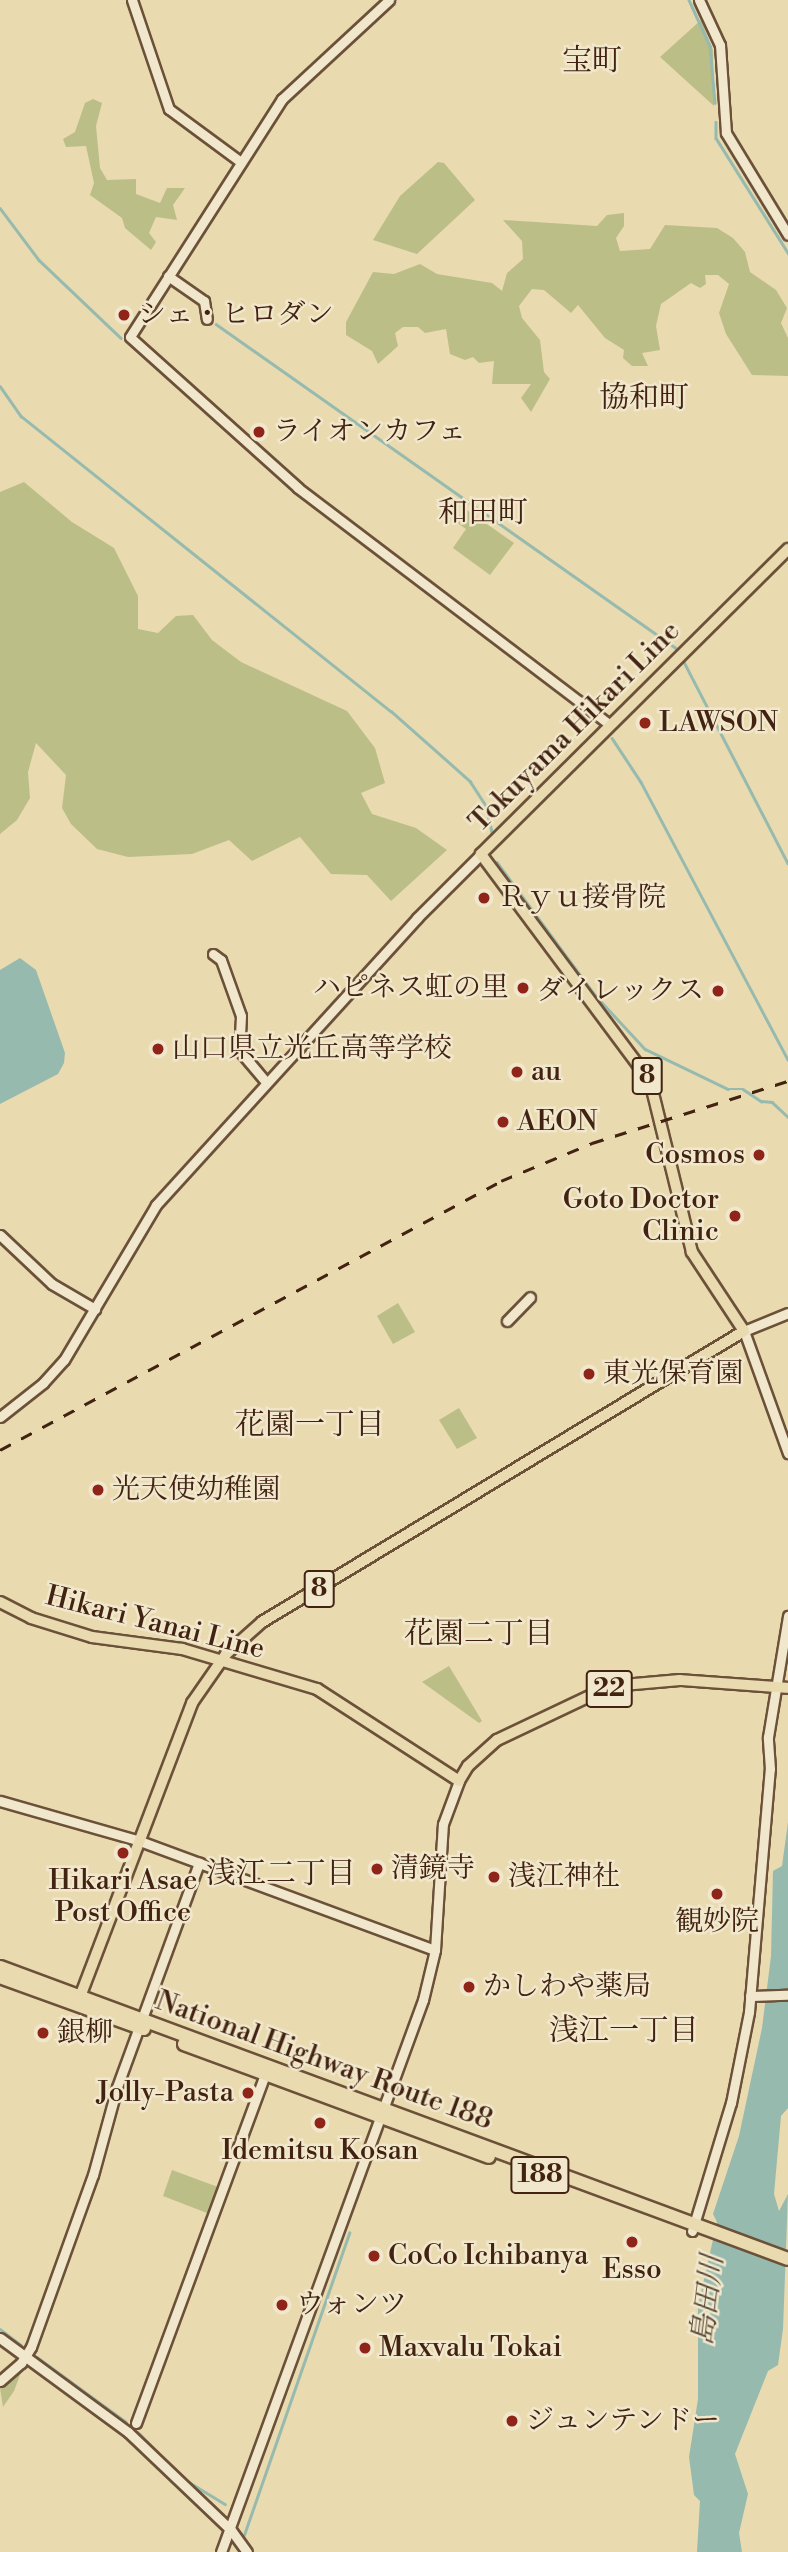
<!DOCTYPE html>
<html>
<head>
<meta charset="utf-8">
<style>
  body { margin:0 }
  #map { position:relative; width:788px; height:2552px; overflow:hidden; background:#e9dab0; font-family:"Libre Bodoni","Noto Serif JP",serif }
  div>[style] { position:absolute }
  .green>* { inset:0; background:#bcbe87 }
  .water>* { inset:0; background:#97baaf }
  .stream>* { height:2.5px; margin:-1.25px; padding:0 1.25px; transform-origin:1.25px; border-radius:1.25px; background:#97baaf }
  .roads { filter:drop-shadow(2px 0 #6c5139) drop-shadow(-2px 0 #6c5139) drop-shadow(0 2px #6c5139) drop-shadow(0 -2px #6c5139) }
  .minor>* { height:9px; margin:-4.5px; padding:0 4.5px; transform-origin:4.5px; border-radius:4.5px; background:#f1e7cc }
  .major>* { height:10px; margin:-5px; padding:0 5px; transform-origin:5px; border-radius:5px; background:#e9dab0 }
  .highway>* { height:12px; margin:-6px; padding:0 6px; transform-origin:6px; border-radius:6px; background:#e9dab0 }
  .rail>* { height:2.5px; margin-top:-1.25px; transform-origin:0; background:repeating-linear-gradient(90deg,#422311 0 12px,transparent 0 24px) }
  .dots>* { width:19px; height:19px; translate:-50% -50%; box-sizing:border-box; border:4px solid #f1e7cc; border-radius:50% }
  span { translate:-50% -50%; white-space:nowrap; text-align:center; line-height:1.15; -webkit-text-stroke:5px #f1e7cc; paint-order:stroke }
  .shield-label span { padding:2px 5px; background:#f1e7cc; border:2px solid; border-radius:5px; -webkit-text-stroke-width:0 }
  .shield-label { font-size:26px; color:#422311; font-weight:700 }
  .poi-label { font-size:28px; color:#422311 }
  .left { translate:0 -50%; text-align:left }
  .right { translate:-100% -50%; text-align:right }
  .street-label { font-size:28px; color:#422311 }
  .neighbourhood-label { font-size:30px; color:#422311 }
  .water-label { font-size:30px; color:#574938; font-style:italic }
</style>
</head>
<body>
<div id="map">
  <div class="green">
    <i style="clip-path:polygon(701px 20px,713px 50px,714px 106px,660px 57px)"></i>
    <i style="clip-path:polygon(93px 99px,102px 103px,96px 126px,100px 168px,107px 180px,136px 179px,136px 194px,160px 203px,167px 188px,185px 188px,173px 205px,177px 220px,156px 217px,149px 233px,156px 242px,151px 250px,125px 228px,122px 218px,90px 195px,94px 183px,86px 146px,66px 147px,63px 139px,75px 132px,85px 103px)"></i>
    <i style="clip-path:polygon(438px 162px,444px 163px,475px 200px,417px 254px,373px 240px,400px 196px)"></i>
    <i style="clip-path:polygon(624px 213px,624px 226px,616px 238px,620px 251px,650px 249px,665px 225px,717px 228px,733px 238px,745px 252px,750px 272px,776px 290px,787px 308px,781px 323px,788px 338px,788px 376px,752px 375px,726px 334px,719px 313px,729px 284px,718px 275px,705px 275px,706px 284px,700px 288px,691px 283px,661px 304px,656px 326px,660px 350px,642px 353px,648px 366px,632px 366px,623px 358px,624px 350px,605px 338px,578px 305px,571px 313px,544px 290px,532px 289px,519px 306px,522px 318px,540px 340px,544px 372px,550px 379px,531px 412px,521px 398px,531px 384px,492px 384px,494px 361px,479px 363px,473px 357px,465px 360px,450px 354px,446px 329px,425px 333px,418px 327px,403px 327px,395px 333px,398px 346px,378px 364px,372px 351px,346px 335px,346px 322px,373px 272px,394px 274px,420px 264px,437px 274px,492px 283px,502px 291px,507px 273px,523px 259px,522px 241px,503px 220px,597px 226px,607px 215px)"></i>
    <i style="clip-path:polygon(24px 482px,72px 522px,114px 548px,138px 596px,138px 629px,158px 633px,176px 616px,193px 615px,212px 640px,241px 662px,347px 711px,375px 748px,385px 783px,361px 793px,372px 814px,416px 828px,447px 850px,391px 901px,367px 875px,331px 874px,300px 837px,252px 861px,229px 840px,192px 854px,128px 857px,97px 849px,71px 824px,62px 808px,66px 775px,36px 743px,28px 772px,30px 798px,17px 820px,0 834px,0 492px)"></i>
    <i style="clip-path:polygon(464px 508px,514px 543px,490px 575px,453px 548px,466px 529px,456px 522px)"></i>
    <i style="clip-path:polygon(398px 1303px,415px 1332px,393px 1344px,377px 1316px)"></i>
    <i style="clip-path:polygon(459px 1408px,477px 1438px,457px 1449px,439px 1420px)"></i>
    <i style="clip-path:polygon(449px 1666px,482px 1721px,479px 1723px,422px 1682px)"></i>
    <i style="clip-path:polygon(172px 2170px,218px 2187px,207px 2213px,163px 2196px)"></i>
    <i style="clip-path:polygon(23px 2367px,14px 2391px,3px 2407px,0 2388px)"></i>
  </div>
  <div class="water">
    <i style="clip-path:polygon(20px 958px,36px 970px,65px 1053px,64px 1063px,58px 1074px,0 1104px,0 970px)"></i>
    <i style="clip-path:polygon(788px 1822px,788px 2108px,781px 2116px,774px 2194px,779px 2211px,788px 2194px,783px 2329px,778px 2365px,768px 2371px,735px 2454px,748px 2494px,739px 2533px,742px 2552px,697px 2552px,700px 2501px,694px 2495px,689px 2457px,698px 2399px,698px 2306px,717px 2222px,713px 2214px,739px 2136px,762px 2028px,771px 1956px,773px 1871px,782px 1866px)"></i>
  </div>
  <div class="stream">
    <i style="left:689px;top:0;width:51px;rotate:65.5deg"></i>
    <i style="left:710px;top:46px;width:57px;rotate:85deg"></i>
    <i style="left:716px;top:122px;width:16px;rotate:90deg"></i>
    <i style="left:716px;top:138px;width:136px;rotate:57.9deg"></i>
    <i style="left:0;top:208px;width:65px;rotate:53.1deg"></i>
    <i style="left:39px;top:260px;width:113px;rotate:43.6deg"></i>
    <i style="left:216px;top:324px;width:563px;rotate:35.16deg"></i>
    <i style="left:0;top:386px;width:37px;rotate:55deg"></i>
    <i style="left:21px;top:416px;width:473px;rotate:38.6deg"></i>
    <i style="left:391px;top:711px;width:106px;rotate:41.5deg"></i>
    <i style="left:470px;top:781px;width:30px;rotate:57deg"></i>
    <i style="left:486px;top:806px;width:28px;rotate:77deg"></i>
    <i style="left:682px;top:658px;width:231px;rotate:62.7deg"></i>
    <i style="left:612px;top:738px;width:53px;rotate:56.6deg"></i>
    <i style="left:641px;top:782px;width:314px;rotate:62.1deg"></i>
    <i style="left:497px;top:862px;width:165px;rotate:53.6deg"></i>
    <i style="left:595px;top:995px;width:74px;rotate:47.2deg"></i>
    <i style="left:645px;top:1049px;width:92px;rotate:25.7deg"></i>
    <i style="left:728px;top:1089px;width:15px"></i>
    <i style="left:743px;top:1089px;width:22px;rotate:34deg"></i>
    <i style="left:761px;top:1101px;width:11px;rotate:5deg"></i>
    <i style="left:772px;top:1102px;width:22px;rotate:43deg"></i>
    <i style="left:0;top:2329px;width:26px;rotate:37deg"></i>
    <i style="left:37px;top:2357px;width:110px;rotate:36.1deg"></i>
    <i style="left:138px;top:2432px;width:66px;rotate:45.6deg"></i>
    <i style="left:184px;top:2479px;width:48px;rotate:31.4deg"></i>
    <i style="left:244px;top:2535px;width:320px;rotate:-70.8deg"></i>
  </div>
  <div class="roads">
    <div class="minor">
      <i style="left:132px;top:0;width:115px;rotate:71.3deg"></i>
      <i style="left:169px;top:109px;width:89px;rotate:36.4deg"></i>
      <i style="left:389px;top:0;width:146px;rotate:137.2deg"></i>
      <i style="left:282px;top:99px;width:282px;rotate:122.6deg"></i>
      <i style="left:130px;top:337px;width:226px;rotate:41.9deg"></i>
      <i style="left:298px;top:488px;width:390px;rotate:37.2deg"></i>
      <i style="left:699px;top:0;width:50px;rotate:65deg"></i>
      <i style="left:720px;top:45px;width:88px;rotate:86.1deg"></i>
      <i style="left:726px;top:133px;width:119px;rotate:58.7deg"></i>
      <i style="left:168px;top:276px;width:44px;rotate:34.8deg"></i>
      <i style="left:204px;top:301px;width:18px;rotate:81deg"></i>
      <i style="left:213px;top:954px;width:10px;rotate:37deg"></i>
      <i style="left:221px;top:960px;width:59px;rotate:70.3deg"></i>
      <i style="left:241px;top:1016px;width:34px;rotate:93deg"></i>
      <i style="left:239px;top:1050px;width:42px;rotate:49.8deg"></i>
      <i style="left:0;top:1235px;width:71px;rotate:43.3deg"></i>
      <i style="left:52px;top:1284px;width:50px;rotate:30.2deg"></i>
      <i style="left:788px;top:1313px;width:48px;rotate:157.8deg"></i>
      <i style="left:744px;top:1331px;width:130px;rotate:70.2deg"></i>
      <i style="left:507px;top:1321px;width:33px;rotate:-46deg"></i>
      <i style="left:0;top:1417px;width:55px;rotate:-38.3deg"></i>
      <i style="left:43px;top:1383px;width:31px;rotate:-48deg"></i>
      <i style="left:64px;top:1360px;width:180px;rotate:-59.3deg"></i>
      <i style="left:156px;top:1205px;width:388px;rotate:-47.7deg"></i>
      <i style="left:417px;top:918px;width:91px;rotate:-45deg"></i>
      <i style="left:0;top:1801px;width:146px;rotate:15.9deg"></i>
      <i style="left:140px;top:1841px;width:314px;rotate:20.3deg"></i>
      <i style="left:750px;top:1996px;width:38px;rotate:-2deg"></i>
      <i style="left:692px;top:2231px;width:134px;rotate:-73.1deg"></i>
      <i style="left:731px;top:2103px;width:93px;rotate:-78.8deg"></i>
      <i style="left:749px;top:2012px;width:244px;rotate:-85.1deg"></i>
      <i style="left:770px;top:1769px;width:32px;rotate:-94deg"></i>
      <i style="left:768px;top:1737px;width:123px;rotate:-80.6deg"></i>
      <i style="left:0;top:2338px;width:159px;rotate:36.3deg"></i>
      <i style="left:128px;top:2432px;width:142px;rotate:43.6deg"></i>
      <i style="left:231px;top:2530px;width:27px;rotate:54deg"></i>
      <i style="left:0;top:2381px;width:28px;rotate:-41deg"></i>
      <i style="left:21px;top:2363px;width:19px;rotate:-58deg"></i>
      <i style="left:31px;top:2347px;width:183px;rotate:-70.2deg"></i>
      <i style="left:93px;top:2175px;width:91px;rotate:-74.7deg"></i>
      <i style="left:117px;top:2087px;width:239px;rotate:-69.9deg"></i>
      <i style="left:136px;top:2423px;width:372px;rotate:-69.7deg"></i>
      <i style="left:221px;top:2552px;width:588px;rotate:-69.9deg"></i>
      <i style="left:423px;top:2000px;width:51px;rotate:-76.5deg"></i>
      <i style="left:435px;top:1950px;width:126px;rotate:-86.4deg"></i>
      <i style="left:443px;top:1824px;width:46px;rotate:-69.6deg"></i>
    </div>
    <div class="major">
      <i style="left:0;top:1602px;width:35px;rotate:27deg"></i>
      <i style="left:31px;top:1618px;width:64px;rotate:17.3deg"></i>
      <i style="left:92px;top:1637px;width:91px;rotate:7.6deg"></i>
      <i style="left:182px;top:1649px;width:141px;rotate:16.5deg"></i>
      <i style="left:317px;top:1689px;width:169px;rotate:32.9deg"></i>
      <i style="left:459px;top:1781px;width:17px;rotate:-59deg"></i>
      <i style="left:468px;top:1766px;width:39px;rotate:-42deg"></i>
      <i style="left:497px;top:1740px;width:112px;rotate:-25.4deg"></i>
      <i style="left:598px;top:1692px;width:26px;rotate:-16deg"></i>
      <i style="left:623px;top:1685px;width:57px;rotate:-5deg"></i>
      <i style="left:680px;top:1680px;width:108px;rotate:4.2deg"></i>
      <i style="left:78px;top:2002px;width:320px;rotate:-69.1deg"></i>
      <i style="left:192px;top:1703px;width:60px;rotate:-55.2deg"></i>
      <i style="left:226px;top:1654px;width:48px;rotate:-41.6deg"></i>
      <i style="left:262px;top:1622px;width:563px;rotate:-31.12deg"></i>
      <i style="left:744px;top:1331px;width:95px;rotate:-123.4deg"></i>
      <i style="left:692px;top:1252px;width:176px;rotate:-103.8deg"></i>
      <i style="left:650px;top:1081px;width:283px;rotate:-126.7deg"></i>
      <i style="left:481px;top:854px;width:433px;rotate:-44.8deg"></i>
    </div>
    <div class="highway">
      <i style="left:0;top:1967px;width:840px;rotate:20.33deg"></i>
      <i style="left:0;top:1977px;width:153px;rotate:19.9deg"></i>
      <i style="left:184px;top:2044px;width:325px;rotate:20.3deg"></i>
    </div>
  </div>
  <div class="rail">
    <i style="left:0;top:1450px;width:569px;rotate:-28.23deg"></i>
    <i style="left:501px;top:1181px;width:99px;rotate:-22.7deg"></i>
    <i style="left:592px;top:1143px;width:206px;rotate:-17.6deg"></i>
  </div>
  <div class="dots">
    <i style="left:124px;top:315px;background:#8f2418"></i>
    <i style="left:259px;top:432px;background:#8f2418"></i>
    <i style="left:645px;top:723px;background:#8f2418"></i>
    <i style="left:484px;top:898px;background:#8f2418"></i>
    <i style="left:523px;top:988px;background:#8f2418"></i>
    <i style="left:718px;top:991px;background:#8f2418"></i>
    <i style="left:158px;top:1049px;background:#8f2418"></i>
    <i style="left:517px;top:1072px;background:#8f2418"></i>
    <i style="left:503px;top:1122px;background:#8f2418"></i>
    <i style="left:759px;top:1155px;background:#8f2418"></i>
    <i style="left:735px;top:1216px;background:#8f2418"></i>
    <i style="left:589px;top:1374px;background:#8f2418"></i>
    <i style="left:98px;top:1490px;background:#8f2418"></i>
    <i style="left:123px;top:1853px;background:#8f2418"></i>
    <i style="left:377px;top:1869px;background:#8f2418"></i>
    <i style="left:494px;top:1877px;background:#8f2418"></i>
    <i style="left:717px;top:1894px;background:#8f2418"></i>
    <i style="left:469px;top:1987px;background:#8f2418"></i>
    <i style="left:43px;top:2033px;background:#8f2418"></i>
    <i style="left:248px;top:2093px;background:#8f2418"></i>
    <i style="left:320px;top:2123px;background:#8f2418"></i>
    <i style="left:632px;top:2242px;background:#8f2418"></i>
    <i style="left:374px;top:2256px;background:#8f2418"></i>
    <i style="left:282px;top:2305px;background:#8f2418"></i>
    <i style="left:365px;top:2348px;background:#8f2418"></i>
    <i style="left:512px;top:2421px;background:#8f2418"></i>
  </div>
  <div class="shield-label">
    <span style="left:647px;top:1076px">8</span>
    <span style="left:319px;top:1589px">8</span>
    <span style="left:609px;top:1689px">22</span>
    <span style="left:540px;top:2175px">188</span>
  </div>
  <div class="poi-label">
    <span class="left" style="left:138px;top:315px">シェ・ヒロダン</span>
    <span class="left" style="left:273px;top:432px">ライオンカフェ</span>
    <span class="left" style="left:659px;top:723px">LAWSON</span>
    <span class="left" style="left:498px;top:898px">Ｒｙｕ接骨院</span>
    <span class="right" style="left:509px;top:988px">ハピネス虹の里</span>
    <span class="right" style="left:704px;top:991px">ダイレックス</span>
    <span class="left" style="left:172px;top:1049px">山口県立光丘高等学校</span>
    <span class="left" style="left:531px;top:1072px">au</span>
    <span class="left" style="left:517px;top:1122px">AEON</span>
    <span class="right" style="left:745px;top:1155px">Cosmos</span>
    <span class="right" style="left:719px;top:1216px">Goto Doctor<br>Clinic</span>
    <span class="left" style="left:603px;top:1374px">東光保育園</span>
    <span class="left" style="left:112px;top:1490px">光天使幼稚園</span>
    <span class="left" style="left:391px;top:1869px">清鏡寺</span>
    <span class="left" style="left:508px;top:1877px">浅江神社</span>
    <span style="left:123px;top:1897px">Hikari Asae<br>Post Office</span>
    <span style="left:717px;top:1922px">観妙院</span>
    <span class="left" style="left:483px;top:1987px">かしわや薬局</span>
    <span class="left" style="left:57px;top:2033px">銀柳</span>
    <span class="right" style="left:234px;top:2093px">Jolly-Pasta</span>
    <span style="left:320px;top:2151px">Idemitsu Kosan</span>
    <span class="left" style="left:388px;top:2256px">CoCo Ichibanya</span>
    <span style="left:632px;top:2270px">Esso</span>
    <span class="left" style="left:296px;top:2305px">ウォンツ</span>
    <span class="left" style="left:379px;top:2348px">Maxvalu Tokai</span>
    <span class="left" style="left:526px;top:2421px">ジュンテンドー</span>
  </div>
  <div class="street-label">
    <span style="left:575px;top:727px;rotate:-45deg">Tokuyama Hikari Line</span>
    <span style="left:155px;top:1623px;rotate:14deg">Hikari Yanai Line</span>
    <span style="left:324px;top:2061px;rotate:20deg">National Highway Route 188</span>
  </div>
  <div class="neighbourhood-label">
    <span style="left:592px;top:61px">宝町</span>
    <span style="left:644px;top:398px">協和町</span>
    <span style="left:483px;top:513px">和田町</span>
    <span style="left:310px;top:1425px">花園一丁目</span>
    <span style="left:479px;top:1634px">花園二丁目</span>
    <span style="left:281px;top:1874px">浅江二丁目</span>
    <span style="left:624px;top:2031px">浅江一丁目</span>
  </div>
  <div class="water-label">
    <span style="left:708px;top:2300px;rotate:-83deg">島田川</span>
  </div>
</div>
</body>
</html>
